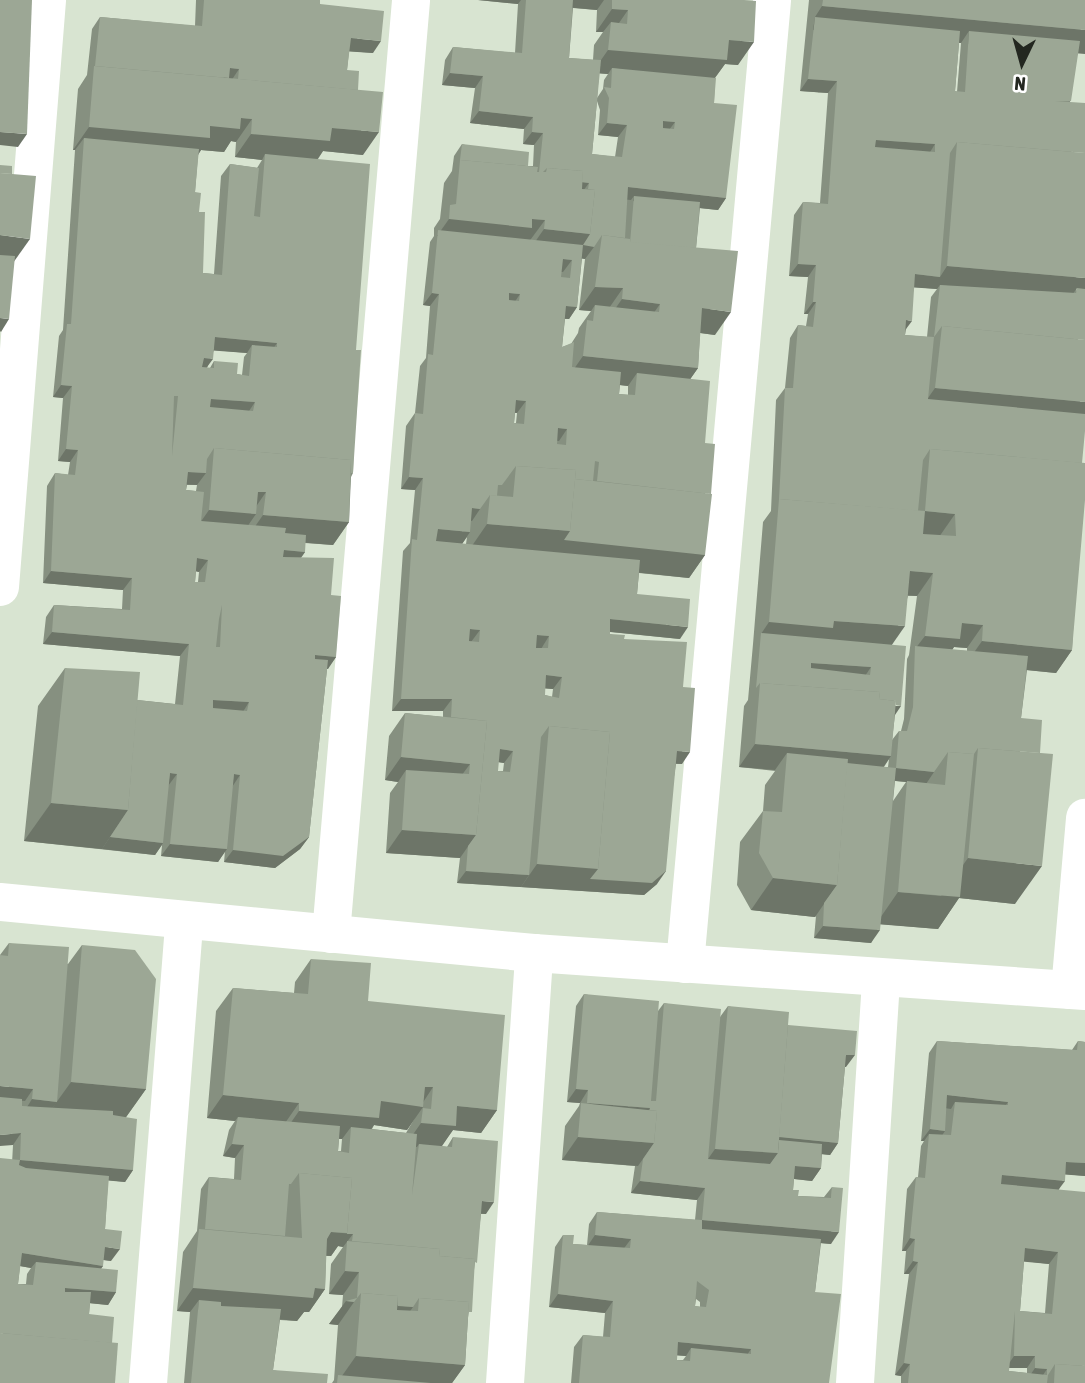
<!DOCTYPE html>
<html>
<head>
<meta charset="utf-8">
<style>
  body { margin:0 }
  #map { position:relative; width:1085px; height:1383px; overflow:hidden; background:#d8e4d1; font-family:"Asap Condensed",sans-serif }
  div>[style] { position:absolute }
  .minor>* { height:38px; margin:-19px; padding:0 19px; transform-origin:19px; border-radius:19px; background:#fff }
  .wall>* { inset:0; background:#869080 }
  .shaded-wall>* { inset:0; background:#6d7568 }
  .building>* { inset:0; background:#9ca795 }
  span { translate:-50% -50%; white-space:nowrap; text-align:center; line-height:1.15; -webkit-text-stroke:6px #fff; paint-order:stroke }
  .north { position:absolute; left:987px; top:28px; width:70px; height:70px; -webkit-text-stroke:5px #fff; paint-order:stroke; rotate:185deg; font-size:19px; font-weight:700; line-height:28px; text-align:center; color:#232720 }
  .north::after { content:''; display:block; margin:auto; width:24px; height:32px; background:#232720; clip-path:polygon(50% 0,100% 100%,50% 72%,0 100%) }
</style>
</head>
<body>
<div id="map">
  <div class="minor">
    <i style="left:0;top:587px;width:589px;rotate:-85.42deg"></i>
    <i style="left:0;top:902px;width:536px;rotate:5.46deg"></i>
    <i style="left:534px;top:953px;width:552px;rotate:3.95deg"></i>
    <i style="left:331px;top:934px;width:937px;rotate:-85.1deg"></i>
    <i style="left:685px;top:964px;width:968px;rotate:-84.84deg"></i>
    <i style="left:1070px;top:990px;width:173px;rotate:-85deg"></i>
    <i style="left:148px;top:1383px;width:462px;rotate:-85.5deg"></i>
    <i style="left:505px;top:1383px;width:431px;rotate:-86.1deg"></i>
    <i style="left:855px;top:1383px;width:405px;rotate:-86.3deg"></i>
  </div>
  <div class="wall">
    <i style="clip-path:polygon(evenodd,196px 0,320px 0,320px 4px,373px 53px,349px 51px,347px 70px,358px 90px,363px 155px,323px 151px,318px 159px,356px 350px,353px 473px,351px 477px,349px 522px,333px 545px,305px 543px,305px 552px,301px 558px,331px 595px,336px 657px,327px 669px,309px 837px,300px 849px,275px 868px,224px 862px,225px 851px,218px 862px,161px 856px,162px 845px,155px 855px,24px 841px,38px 706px,65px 668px,137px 700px,175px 704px,180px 656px,43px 644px,46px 617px,54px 605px,122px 609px,123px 590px,43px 583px,47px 486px,55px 473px,68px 475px,70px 462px,58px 461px,63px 398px,53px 397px,59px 336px,63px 330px,75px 150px,73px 150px,78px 89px,87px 75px,92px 29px,100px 17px,195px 26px,196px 0,231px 141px,236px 142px,235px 157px,262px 160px,257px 168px,230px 164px,221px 176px,214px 274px,203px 273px,199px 212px,195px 192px,198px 155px,201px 150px,224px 152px,231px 141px,196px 0,214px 350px,247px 353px,244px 357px,242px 375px,237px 374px,214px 361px,210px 368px,207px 368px,214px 350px,196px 0,187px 485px,197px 485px,196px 491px,186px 490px,187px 485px,196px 0,196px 571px,199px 572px,198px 582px,195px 582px,196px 571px)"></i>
    <i style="clip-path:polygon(evenodd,478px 0,744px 0,738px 65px,725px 64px,715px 78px,714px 103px,726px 198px,718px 210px,700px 208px,696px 248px,715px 335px,700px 333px,698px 368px,690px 379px,705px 443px,705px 555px,689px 578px,639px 573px,637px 594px,680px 639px,610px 632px,610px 634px,624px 639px,683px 687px,682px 764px,676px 764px,657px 884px,644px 895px,457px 883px,460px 858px,386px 853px,390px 793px,398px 782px,385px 780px,389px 736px,405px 713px,443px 717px,443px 711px,392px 711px,403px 551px,410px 543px,415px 490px,401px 489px,406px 426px,415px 413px,420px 366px,426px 358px,430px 306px,423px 305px,430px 242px,434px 236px,434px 228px,440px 219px,444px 183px,452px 171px,454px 156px,462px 144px,528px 166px,533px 166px,534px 145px,523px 144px,524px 129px,470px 123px,475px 88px,442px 85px,445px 60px,453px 47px,515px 53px,518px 4px,478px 0,573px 8px,597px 10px,596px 32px,603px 32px,594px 45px,593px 60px,569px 58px,573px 8px,478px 0,599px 73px,608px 74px,604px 80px,603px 89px,597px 98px,599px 73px,478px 0,597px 101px,600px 110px,598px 135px,618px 137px,615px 157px,592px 154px,597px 101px,478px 0,582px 258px,585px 259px,579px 310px,591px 311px,579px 328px,578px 333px,571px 344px,562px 347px,565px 319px,569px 319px,577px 307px,582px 258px,478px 0,620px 385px,628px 386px,628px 395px,619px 394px,620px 385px,478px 0,515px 413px,517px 413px,516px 423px,514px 423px,515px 413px,478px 0,467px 537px,466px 544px,462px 544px,467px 537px,478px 0,545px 688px,553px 689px,552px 697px,545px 695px,545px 688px,478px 0,498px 762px,504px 763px,503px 771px,498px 771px,498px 762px)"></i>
    <i style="clip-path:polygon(evenodd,809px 0,1085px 0,1070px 102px,1082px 463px,1072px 650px,1056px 673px,1027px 670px,1021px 718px,1015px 904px,959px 898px,938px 929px,880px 924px,871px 943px,814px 938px,816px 916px,815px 917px,751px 910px,737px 885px,740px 842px,763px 811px,765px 785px,775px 771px,739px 767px,744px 706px,748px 700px,753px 644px,763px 522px,771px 511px,776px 400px,785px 388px,790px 338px,798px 325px,806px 326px,808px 314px,804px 314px,808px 277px,789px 276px,794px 215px,803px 202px,820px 203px,828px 93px,800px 91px,809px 0,959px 43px,961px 43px,957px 92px,955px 91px,959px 43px,809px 0,914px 287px,937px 289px,931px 297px,927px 337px,905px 335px,914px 287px,809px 0,908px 596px,917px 596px,909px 655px,907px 659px,904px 719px,901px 731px,899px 731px,892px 740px,895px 715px,892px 644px,908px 596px,809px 0,954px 647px,967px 648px,967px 651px,952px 650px,954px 647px,809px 0,889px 759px,888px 767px,884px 767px,889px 759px,809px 0,895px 781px,906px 782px,893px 801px,895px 781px)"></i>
    <i style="clip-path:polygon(evenodd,9px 943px,68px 964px,82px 945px,146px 1089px,126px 1117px,133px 1170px,125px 1182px,108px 1180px,105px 1229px,111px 1261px,103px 1260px,103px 1266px,101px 1268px,116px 1292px,108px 1305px,90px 1303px,89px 1314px,112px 1343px,0 1383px,13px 1145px,0 955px,9px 943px,20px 1266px,31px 1268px,27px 1274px,26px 1284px,18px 1284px,20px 1266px)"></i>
    <i style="clip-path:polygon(evenodd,311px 959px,368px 1001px,497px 1110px,481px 1133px,453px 1130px,441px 1146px,447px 1147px,453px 1137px,486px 1214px,481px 1214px,468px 1318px,465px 1365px,452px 1383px,332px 1383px,334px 1380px,338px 1325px,329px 1324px,342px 1307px,343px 1295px,329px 1294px,331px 1264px,343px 1247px,338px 1246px,331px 1256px,326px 1256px,325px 1289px,309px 1312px,304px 1312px,297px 1321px,280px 1320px,273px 1370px,327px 1383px,184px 1383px,190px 1312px,177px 1311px,183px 1252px,197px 1231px,201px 1189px,209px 1177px,234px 1179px,235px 1158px,223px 1156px,229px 1130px,235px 1121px,207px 1118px,216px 1011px,233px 988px,294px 993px,295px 982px,311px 959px,416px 1116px,406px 1133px,372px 1129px,374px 1125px,407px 1130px,416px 1116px,311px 959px,339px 1139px,342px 1139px,341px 1151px,338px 1151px,339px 1139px)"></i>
    <i style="clip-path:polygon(evenodd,584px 994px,658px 1011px,664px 1003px,720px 1017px,728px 1006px,788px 1025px,846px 1067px,845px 1067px,838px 1143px,830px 1155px,822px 1154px,821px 1168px,812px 1181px,794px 1179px,793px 1190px,798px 1196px,824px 1197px,832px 1187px,831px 1244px,821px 1243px,815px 1292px,829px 1383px,571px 1383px,574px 1347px,583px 1335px,603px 1337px,605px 1313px,549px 1307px,555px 1247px,563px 1235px,573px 1244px,587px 1245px,589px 1224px,597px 1212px,695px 1220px,697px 1200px,631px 1193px,635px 1166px,562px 1160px,565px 1126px,579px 1106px,580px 1103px,567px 1102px,576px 1006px,584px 994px,696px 1299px,700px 1302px,700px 1307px,695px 1306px,696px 1299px,584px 994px,677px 1355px,686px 1356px,683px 1360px,677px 1360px,677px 1355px)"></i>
    <i style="clip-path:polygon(evenodd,937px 1041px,1072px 1050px,1078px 1041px,1085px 1042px,1085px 1176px,1065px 1174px,1059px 1189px,1085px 1383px,901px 1383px,901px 1376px,895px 1375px,909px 1274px,904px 1274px,906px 1251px,902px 1251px,907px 1189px,916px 1177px,918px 1177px,921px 1146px,924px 1141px,921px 1141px,929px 1053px,937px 1041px,1024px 1261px,1049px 1264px,1045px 1313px,1020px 1311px,1024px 1261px,937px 1041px,1009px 1368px,1027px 1368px,1027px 1373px,1009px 1371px,1009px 1368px)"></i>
  </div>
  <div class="shaded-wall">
    <i style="clip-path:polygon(478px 0,521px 0,518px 4px)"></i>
    <i style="clip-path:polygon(570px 0,604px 0,597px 10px,565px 7px)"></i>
    <i style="clip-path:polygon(822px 6px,1085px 30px,1085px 54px,968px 44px,969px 31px,961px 43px,813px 30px,815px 17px)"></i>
    <i style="clip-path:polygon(612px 9px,628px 10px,612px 33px,611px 22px,603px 32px,596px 32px)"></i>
    <i style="clip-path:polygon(351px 38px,381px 41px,373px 53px,342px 51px)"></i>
    <i style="clip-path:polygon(729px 40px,754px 42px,738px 65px,725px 64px,711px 83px,612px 68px,608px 74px,592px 73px,608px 50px)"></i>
    <i style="clip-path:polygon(230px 68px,239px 69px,231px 81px,222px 80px)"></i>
    <i style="clip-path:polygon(450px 73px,483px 76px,475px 88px,442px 85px)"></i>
    <i style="clip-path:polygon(808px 79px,837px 81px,828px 93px,800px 91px)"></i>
    <i style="clip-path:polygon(479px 111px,533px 117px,524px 129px,470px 123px)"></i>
    <i style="clip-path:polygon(241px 118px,252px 119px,236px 142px,231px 141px,224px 152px,201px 150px,194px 161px,84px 138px,75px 150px,73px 150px,89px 127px,210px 126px)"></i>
    <i style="clip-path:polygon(663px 121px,675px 122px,666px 134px,655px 133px)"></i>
    <i style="clip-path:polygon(607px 123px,627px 125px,618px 137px,598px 135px)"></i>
    <i style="clip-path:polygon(332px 128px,379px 132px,363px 155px,323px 151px,314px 164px,265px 154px,262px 160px,235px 157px,251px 134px)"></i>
    <i style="clip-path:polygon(0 132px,27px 134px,18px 147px,0 145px)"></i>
    <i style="clip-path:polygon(532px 132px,543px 133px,534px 145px,523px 144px)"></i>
    <i style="clip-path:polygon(876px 140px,935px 144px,927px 157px,867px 152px)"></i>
    <i style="clip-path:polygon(542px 179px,589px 183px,580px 195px)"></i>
    <i style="clip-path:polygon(628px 187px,726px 198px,718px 210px,633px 201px,634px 196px,631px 200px,620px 199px)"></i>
    <i style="clip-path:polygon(449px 219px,532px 219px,545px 220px,528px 243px,437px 236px)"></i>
    <i style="clip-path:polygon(544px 229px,590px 234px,594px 247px,585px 259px,528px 252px)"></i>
    <i style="clip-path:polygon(0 235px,30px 239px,8px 270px,0 269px)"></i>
    <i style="clip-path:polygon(563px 259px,572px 260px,563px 272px,554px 271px)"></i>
    <i style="clip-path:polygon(798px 264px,816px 265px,808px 277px,789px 276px)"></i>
    <i style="clip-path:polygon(947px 266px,1085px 278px,1085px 302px,1076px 293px,1077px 288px,1068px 301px,940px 285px,937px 289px,907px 287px,915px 274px,940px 277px)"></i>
    <i style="clip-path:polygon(595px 287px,623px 288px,607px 311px,595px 305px,591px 311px,579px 310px)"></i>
    <i style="clip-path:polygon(432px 293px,439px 294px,430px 306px,423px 305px)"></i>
    <i style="clip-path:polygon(509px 293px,520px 294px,512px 306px,501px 305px)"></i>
    <i style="clip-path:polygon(622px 299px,660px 304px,644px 327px,606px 322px)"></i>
    <i style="clip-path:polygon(813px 302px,816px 302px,808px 314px,804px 314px)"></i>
    <i style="clip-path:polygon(566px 306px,577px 307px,569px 319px,557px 318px)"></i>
    <i style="clip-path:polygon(702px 308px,731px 312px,715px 335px,686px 331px)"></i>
    <i style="clip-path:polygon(0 318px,9px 319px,1px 332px,0 331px)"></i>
    <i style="clip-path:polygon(906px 320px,912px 321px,903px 333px)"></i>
    <i style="clip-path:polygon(215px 337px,277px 343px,269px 355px,252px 345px,247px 353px,206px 350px)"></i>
    <i style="clip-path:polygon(583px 356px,698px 368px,682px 391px,637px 373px,628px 386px,567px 379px)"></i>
    <i style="clip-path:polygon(204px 358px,213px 359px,204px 371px,196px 371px)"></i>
    <i style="clip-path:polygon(61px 385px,72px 386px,63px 398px,53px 397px)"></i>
    <i style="clip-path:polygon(935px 388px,1085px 402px,1085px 416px,919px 411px)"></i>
    <i style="clip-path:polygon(211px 399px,255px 402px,247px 414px,203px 411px)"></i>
    <i style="clip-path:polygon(516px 400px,526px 401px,517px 413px,508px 412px)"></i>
    <i style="clip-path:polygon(558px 428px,567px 429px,559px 441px,549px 440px)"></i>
    <i style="clip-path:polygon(66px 449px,78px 450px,70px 462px,58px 461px)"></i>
    <i style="clip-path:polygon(188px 472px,206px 473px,197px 485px,179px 484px)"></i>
    <i style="clip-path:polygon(409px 477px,423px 478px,415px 490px,401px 489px)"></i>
    <i style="clip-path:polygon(258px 492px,266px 492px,251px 514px,256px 514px,240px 537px,193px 533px,209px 510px)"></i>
    <i style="clip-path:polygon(472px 508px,480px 509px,472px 521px,464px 520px)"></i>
    <i style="clip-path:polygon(925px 511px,955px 514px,939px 537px,909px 534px)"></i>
    <i style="clip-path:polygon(263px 515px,349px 522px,333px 545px,247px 538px)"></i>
    <i style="clip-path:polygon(487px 524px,570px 531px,705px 555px,689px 578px,548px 563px,465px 556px)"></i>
    <i style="clip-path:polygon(438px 529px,470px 532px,462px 544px,429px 541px)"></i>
    <i style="clip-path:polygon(284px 550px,305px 552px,296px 564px,275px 562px)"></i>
    <i style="clip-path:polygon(197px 558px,208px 560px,199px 572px,189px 570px)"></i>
    <i style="clip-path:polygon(51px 571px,132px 578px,123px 590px,43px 583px)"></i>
    <i style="clip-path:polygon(910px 571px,933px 573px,917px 596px,894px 594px)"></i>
    <i style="clip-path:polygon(610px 619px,688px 627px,680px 639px,602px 631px)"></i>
    <i style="clip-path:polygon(834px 621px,905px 626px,889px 649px,761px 634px,769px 622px)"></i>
    <i style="clip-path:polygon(962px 623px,983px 625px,967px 648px,954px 647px,944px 662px,915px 649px,925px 636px)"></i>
    <i style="clip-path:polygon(470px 629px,480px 630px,471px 642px,462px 642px)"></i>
    <i style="clip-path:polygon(52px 632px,189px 644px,180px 656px,43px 644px)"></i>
    <i style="clip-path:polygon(537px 635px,549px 636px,541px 649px,528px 647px)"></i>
    <i style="clip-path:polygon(982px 641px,1072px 650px,1056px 673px,966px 664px)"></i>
    <i style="clip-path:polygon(315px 655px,336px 657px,328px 669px,307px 667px)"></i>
    <i style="clip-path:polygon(811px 663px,871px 667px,863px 679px,803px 675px)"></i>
    <i style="clip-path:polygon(546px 675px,562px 677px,553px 689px,537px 688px)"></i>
    <i style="clip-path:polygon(401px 699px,452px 699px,443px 711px,392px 711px)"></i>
    <i style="clip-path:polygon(213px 700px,249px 702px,241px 715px,205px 712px)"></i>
    <i style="clip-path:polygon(901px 706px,893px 718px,758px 707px)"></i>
    <i style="clip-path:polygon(755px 744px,891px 756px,875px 779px,787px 753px,775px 770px,739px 767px)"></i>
    <i style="clip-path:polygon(500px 749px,513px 751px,504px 763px,491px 761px)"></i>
    <i style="clip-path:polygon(677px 751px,690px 752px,682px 764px,669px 763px)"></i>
    <i style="clip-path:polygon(401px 757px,470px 764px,453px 787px,406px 770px,398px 782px,385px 780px)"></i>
    <i style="clip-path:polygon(896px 768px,934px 772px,926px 784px,887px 780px)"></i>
    <i style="clip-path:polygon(170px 773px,177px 774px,168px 786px)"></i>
    <i style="clip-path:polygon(234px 774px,240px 775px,232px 787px)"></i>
    <i style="clip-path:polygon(51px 803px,128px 810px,102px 849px,24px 841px)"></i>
    <i style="clip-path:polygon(402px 830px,476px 835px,460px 858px,386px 853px)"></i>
    <i style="clip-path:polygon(110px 837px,163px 843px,155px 855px,102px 849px)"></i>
    <i style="clip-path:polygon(309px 837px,300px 849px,275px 868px,224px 862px,233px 850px)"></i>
    <i style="clip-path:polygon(170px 844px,227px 849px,218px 862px,161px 856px)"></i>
    <i style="clip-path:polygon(968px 858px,1042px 866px,1015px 904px,959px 898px,938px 929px,876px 924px,898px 892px,941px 896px)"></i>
    <i style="clip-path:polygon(537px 864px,666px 871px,657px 884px,644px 895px,521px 887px)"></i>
    <i style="clip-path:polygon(466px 871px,529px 875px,521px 887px,457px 883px)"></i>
    <i style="clip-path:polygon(773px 878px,837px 885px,815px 917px,751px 910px)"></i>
    <i style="clip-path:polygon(823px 926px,880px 930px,871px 943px,814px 938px)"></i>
    <i style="clip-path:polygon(846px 1055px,855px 1055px,846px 1067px,837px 1067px)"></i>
    <i style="clip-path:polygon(71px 1082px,146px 1089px,124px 1120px,48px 1114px)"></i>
    <i style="clip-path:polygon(0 1086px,33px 1089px,25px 1101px,0 1099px)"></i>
    <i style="clip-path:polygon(425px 1087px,433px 1087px,420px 1107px,423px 1107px,407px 1130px,374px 1125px,363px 1141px,351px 1127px,342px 1139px,283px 1134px,299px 1111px,381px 1101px)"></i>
    <i style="clip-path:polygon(576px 1089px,588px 1090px,580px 1103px,567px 1102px)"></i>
    <i style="clip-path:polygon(223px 1095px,299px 1103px,283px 1126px,238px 1117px,235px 1121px,207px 1118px)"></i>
    <i style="clip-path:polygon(947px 1095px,1008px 1102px,1000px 1114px,955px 1102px,951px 1109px,938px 1107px)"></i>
    <i style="clip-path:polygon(32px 1099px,57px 1102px,48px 1114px,24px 1112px)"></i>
    <i style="clip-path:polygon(587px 1103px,650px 1108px,642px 1120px)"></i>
    <i style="clip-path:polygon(457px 1106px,497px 1110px,481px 1133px,453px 1130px,440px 1149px,419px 1144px,417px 1147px,405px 1146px,421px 1123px)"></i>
    <i style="clip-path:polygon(930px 1129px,945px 1131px,937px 1143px,929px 1134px,924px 1141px,921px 1141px)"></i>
    <i style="clip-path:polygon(21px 1133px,13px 1145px,0 1146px,0 1135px)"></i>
    <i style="clip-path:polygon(773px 1136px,838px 1143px,830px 1155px,771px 1149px)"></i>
    <i style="clip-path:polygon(578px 1137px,654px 1143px,638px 1166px,562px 1160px)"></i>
    <i style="clip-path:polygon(232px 1144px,244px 1145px,235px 1158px,223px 1156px)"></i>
    <i style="clip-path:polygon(715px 1149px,778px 1153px,762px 1176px,699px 1172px)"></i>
    <i style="clip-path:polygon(20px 1160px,133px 1170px,125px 1182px,11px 1172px)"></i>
    <i style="clip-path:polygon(1066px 1162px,1085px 1163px,1085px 1176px,1058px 1174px)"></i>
    <i style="clip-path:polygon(795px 1166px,821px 1168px,812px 1181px,786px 1178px)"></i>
    <i style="clip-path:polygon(1002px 1175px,1065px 1181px,1056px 1193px,993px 1187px)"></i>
    <i style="clip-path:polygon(640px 1181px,705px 1188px,697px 1200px,631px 1193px)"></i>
    <i style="clip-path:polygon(482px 1201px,494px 1202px,486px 1214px,474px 1213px)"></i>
    <i style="clip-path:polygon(702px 1220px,839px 1232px,831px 1244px,694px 1232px)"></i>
    <i style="clip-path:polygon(331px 1232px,353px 1234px,343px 1247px,338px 1246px,331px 1256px,315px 1255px)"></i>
    <i style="clip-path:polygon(595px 1235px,631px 1239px,622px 1251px,587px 1247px)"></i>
    <i style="clip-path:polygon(910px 1238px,915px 1239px,906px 1251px,902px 1251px)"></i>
    <i style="clip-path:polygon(105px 1247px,120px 1249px,111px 1261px,97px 1259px)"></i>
    <i style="clip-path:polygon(1025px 1248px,1058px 1252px,1049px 1264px,1017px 1261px)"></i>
    <i style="clip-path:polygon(22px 1253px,103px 1266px,94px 1278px,36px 1262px,31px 1268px,14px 1265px)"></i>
    <i style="clip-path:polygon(913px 1261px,918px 1262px,909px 1274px,904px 1274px)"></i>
    <i style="clip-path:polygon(345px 1271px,359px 1272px,343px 1295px,329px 1294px)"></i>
    <i style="clip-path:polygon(65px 1288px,116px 1292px,108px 1305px,57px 1300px)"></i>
    <i style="clip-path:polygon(193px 1288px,315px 1288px,325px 1289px,309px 1312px,304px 1312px,297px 1321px,198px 1312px,199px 1300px,190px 1312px,177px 1311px)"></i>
    <i style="clip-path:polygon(558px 1294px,613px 1301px,605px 1313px,549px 1307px)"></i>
    <i style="clip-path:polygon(346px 1301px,354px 1302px,338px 1325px,329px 1324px)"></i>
    <i style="clip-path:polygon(360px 1302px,413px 1307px,397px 1330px)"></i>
    <i style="clip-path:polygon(678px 1342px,751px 1349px,743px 1361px,691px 1348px,686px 1356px,670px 1355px)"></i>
    <i style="clip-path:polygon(356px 1356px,465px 1365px,452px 1383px,337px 1383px)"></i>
    <i style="clip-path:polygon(1014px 1356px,1035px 1356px,1027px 1368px,1006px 1368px)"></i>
    <i style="clip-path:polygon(904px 1363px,910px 1364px,901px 1376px,895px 1375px)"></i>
    <i style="clip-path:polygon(1035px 1368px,1047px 1369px,1039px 1381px,1027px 1380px)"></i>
  </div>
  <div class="building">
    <i style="clip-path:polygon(0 0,32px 0,27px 134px,0 132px)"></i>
    <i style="clip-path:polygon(204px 0,320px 0,320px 4px,384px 11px,381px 41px,351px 38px,347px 70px,359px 71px,358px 90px,238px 79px,239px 69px,230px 68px,229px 78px,95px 66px,100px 17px,202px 26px)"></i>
    <i style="clip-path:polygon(evenodd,526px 0,573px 0,569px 58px,601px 60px,592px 154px,622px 157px,627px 125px,607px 123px,609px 98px,604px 87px,611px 88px,612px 68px,716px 78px,714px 103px,737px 105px,726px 198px,628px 187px,625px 238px,602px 235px,594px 247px,583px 245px,590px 234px,595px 190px,588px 189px,589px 183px,582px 182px,583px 171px,547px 168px,543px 172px,539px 172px,543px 133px,532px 132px,533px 117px,479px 111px,483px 76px,450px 73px,453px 47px,522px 53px,526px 0,663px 121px,675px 122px,674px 129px,663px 128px,663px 121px)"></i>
    <i style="clip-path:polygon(612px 0,744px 0,756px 1px,754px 42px,729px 40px,727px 60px,608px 50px,611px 22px,627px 24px,628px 10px,612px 9px)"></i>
    <i style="clip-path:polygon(823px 0,1085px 0,1085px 30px,822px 6px)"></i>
    <i style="clip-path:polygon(evenodd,815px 17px,960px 31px,955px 91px,965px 92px,969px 31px,1080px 41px,1071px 101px,1055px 101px,1085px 103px,1085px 153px,957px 142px,950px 153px,940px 277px,915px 274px,912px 321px,906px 320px,905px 335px,934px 337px,928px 399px,1085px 414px,1085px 431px,1082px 463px,930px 449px,923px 460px,918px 511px,779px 499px,785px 388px,793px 388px,798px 325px,813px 327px,816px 302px,813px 302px,816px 265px,798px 264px,803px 202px,828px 204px,837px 81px,808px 79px,815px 17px,876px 140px,935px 144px,935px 152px,875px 147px,876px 140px)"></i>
    <i style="clip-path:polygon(94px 66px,383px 92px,379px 132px,332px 128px,330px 141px,251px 134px,252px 119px,241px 118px,240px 129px,210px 126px,210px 138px,89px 127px)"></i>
    <i style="clip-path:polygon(evenodd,84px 138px,199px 149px,195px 192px,201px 193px,199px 212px,205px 212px,203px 273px,222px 275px,230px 164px,259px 168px,254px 216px,260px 217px,265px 154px,370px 164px,356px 350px,361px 350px,353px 473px,351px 473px,351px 460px,214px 448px,207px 459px,206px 473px,188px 472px,186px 490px,204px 492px,201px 521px,286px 528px,285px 533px,306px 535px,305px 552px,284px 550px,283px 557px,334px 558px,331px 595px,341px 596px,336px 657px,315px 655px,315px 659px,328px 660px,309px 837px,283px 856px,233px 850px,240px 775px,234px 774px,227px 849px,170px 844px,177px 774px,170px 773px,163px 843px,110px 837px,128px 810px,137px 700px,183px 705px,189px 644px,52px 632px,54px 605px,130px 610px,132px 578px,51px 571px,55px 473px,75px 475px,78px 450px,66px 449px,72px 386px,61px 385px,67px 324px,71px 324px,84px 138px,215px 337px,277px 343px,277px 347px,252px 345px,249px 376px,237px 374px,238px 363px,214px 361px,214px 368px,202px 367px,204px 358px,213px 359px,215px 337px,84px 138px,174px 396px,178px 396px,172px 456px,174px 396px,84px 138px,211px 399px,255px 402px,253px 411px,210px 407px,211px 399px,84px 138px,197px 558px,208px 560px,205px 582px,195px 582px,197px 558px,84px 138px,222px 605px,220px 647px,216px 647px,219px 619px,222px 605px,84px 138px,213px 700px,249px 702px,247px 711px,213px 708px,213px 700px)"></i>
    <i style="clip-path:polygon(957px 142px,1085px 153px,1085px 278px,947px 266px)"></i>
    <i style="clip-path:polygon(462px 144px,529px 152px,528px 166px,460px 160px)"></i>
    <i style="clip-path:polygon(460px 160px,538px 167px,537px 172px,546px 172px,547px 168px,583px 171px,582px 189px,595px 190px,590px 234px,544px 229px,545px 220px,532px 219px,532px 228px,449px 219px,450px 205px,456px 204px)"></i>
    <i style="clip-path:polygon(0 165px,12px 166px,12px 174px,0 173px)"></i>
    <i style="clip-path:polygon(0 173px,36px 176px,30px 239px,0 235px)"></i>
    <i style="clip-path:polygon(634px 196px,700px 202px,696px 248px,630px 243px)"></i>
    <i style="clip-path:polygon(evenodd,438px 230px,583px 245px,577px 307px,566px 306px,562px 347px,574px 342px,572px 367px,621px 372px,619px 394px,635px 395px,637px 373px,710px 381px,705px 443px,715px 444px,711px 494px,597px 481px,599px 462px,595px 461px,593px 481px,575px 479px,576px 470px,516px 466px,502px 485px,498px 485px,497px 496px,490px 495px,480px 509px,472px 508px,470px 532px,438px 529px,436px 541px,640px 560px,637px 594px,690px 599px,688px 627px,610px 619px,610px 634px,625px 635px,624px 639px,687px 642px,683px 687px,695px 688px,690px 752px,677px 751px,666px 871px,652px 883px,590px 879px,598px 869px,610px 732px,549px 726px,541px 737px,529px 875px,466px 871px,468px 846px,476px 835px,487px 721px,451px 717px,452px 699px,401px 699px,412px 539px,417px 540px,423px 478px,409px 477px,415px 413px,423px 414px,428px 354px,433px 355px,439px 294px,432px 293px,438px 230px,563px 259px,572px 260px,570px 278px,561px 277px,563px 259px,438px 230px,509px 293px,520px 294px,519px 301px,509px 300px,509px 293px,438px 230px,516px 400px,526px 401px,524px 424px,514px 423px,516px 400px,438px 230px,558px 428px,567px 429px,566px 445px,557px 444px,558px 428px,438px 230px,470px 629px,480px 630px,479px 642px,469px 641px,470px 629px,438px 230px,537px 635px,549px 636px,548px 648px,536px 648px,537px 635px,438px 230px,546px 675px,562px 677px,559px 698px,545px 695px,546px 675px,438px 230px,500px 749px,513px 751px,510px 772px,498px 771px,500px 749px)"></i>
    <i style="clip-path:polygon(602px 235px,630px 239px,630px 242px,738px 251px,731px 312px,702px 308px,698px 368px,583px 356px,587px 320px,593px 321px,595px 305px,659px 312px,660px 304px,622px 299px,623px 288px,595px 287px)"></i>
    <i style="clip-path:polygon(0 255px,15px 256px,9px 319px,0 318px)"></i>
    <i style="clip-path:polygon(940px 285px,1076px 293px,1077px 288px,1085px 289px,1085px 340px,942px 326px,934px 337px)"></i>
    <i style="clip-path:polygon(942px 326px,1085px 340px,1085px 402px,935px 388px)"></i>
    <i style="clip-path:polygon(214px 448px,351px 460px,349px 522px,263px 515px,266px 492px,258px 492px,256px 514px,209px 510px)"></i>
    <i style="clip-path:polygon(evenodd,930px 449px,1085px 463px,1085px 500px,1072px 650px,982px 641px,983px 625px,962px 623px,960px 639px,925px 636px,933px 573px,910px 571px,905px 626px,834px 621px,833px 628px,769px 622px,779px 499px,925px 511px,930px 449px,925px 511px,955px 514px,956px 536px,923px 534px,925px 511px)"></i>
    <i style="clip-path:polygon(516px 466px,576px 470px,570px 531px,487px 524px,490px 495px,513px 497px)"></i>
    <i style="clip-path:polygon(575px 479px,712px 494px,705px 555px,564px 540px,570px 531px)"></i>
    <i style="clip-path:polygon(evenodd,761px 633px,906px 646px,901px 706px,896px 705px,896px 701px,879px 699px,880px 692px,760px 683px,756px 688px,761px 633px,811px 663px,871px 667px,870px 675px,811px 668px,811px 663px)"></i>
    <i style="clip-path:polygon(915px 646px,1028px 656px,1021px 718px,1042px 720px,1040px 753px,978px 748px,974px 754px,948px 752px,934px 772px,896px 768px,899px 731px,907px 731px,913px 707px)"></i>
    <i style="clip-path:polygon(65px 668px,140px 672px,128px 810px,51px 803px)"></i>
    <i style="clip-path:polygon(760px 683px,880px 692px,879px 699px,896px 701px,891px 756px,755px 744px)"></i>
    <i style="clip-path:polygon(405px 713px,487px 721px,476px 835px,402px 830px,406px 770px,469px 774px,470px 764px,401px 757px)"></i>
    <i style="clip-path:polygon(549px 726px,610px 732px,598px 869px,537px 864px)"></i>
    <i style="clip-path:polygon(978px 748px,1053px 754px,1042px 866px,968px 858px)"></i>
    <i style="clip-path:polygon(948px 752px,974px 754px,960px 897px,898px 892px,907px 781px,945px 785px)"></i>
    <i style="clip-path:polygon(787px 753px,848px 759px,837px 885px,773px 878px,759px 853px,763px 811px,782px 812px)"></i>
    <i style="clip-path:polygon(847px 763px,896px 768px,880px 930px,823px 926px,824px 903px,837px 885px)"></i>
    <i style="clip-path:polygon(9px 943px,69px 947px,57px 1102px,32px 1099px,33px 1089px,0 1086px,0 955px,8px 956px)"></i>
    <i style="clip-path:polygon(82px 945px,135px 950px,156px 979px,146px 1089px,71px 1082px)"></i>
    <i style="clip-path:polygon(311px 959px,371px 963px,368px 1001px,505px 1015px,497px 1110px,457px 1106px,456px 1126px,421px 1123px,423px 1108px,431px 1109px,433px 1087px,425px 1087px,423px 1107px,381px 1101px,379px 1118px,299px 1111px,299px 1103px,223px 1095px,233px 988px,308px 994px)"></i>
    <i style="clip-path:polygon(evenodd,584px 994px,659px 1001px,651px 1101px,656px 1101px,664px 1003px,721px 1009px,708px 1159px,770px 1164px,778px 1153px,779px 1140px,822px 1144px,821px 1168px,795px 1166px,793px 1190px,799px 1190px,798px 1196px,831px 1198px,832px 1187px,843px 1188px,839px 1232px,702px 1220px,702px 1229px,821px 1239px,815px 1292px,841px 1294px,829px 1383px,579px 1383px,583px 1335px,610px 1337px,613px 1301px,558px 1294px,563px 1235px,574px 1235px,573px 1244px,630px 1248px,631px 1239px,595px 1235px,597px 1212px,702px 1220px,705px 1188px,640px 1181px,643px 1159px,654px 1143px,657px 1111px,650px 1110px,650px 1108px,587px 1103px,588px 1090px,576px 1089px,584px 994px,697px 1281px,709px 1290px,706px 1307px,695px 1306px,697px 1281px,584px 994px,678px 1342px,751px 1349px,751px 1354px,691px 1348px,690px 1361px,677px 1360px,678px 1342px)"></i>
    <i style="clip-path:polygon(728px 1006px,789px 1012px,778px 1153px,715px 1149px)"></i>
    <i style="clip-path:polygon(788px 1025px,857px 1031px,855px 1055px,846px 1055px,838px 1143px,779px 1137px)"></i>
    <i style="clip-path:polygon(evenodd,937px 1041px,1077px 1050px,1078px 1041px,1085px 1042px,1085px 1163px,1066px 1162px,1065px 1181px,1002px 1175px,1001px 1184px,1085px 1192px,1085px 1366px,1055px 1364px,1048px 1375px,1047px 1383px,908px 1383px,910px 1364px,904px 1363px,918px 1262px,913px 1261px,915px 1239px,910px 1238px,916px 1177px,925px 1178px,929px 1134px,951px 1135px,955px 1102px,1008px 1105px,1008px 1102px,947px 1095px,945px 1131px,930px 1129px,937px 1041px,1025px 1248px,1058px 1252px,1052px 1314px,1020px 1311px,1025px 1248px,937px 1041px,1015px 1311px,1014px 1356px,1035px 1356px,1035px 1368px,1047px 1369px,1047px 1375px,1009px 1371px,1015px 1311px)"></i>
    <i style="clip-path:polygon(0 1097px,22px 1099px,22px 1106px,113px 1111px,113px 1115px,137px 1119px,133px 1170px,20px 1160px,21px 1133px,0 1135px)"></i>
    <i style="clip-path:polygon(581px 1103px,657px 1111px,654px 1143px,578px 1137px)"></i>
    <i style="clip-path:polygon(238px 1117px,340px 1126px,338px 1151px,349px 1153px,351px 1127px,417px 1134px,412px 1195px,419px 1144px,452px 1147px,453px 1137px,498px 1141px,494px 1202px,482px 1201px,477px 1263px,475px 1262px,475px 1259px,439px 1256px,440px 1249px,352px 1241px,353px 1234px,347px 1234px,352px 1178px,299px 1173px,291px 1184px,289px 1184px,285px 1236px,205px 1229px,209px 1177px,241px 1180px,244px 1145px,232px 1144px)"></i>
    <i style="clip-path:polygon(0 1158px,20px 1160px,19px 1165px,26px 1168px,109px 1176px,105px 1229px,122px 1231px,120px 1249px,105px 1247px,103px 1266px,22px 1253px,18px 1284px,33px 1285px,36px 1262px,118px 1270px,116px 1292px,65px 1288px,65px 1292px,91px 1292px,89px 1314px,114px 1317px,112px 1343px,0 1333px)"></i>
    <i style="clip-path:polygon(299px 1173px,352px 1178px,347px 1233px,331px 1232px,327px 1239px,325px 1289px,315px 1288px,313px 1298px,193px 1288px,199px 1229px,302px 1238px)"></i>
    <i style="clip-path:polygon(347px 1241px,440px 1249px,439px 1256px,475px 1259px,472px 1312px,468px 1312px,469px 1302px,419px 1298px,413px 1307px,398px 1306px,398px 1296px,361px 1293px,354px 1302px,346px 1301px,357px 1298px,359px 1272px,345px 1271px)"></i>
    <i style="clip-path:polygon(361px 1293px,398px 1296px,397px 1310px,418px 1311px,419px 1298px,469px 1302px,465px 1365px,356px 1356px)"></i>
    <i style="clip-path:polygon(199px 1300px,221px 1302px,221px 1306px,281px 1309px,273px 1370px,328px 1374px,327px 1383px,191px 1383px)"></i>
    <i style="clip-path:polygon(0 1333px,118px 1343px,115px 1383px,0 1383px)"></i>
    <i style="clip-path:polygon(1055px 1364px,1085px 1366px,1085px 1383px,1054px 1383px)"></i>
    <i style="clip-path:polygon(338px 1375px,431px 1383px,337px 1383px)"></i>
  </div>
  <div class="north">N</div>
</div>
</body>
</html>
